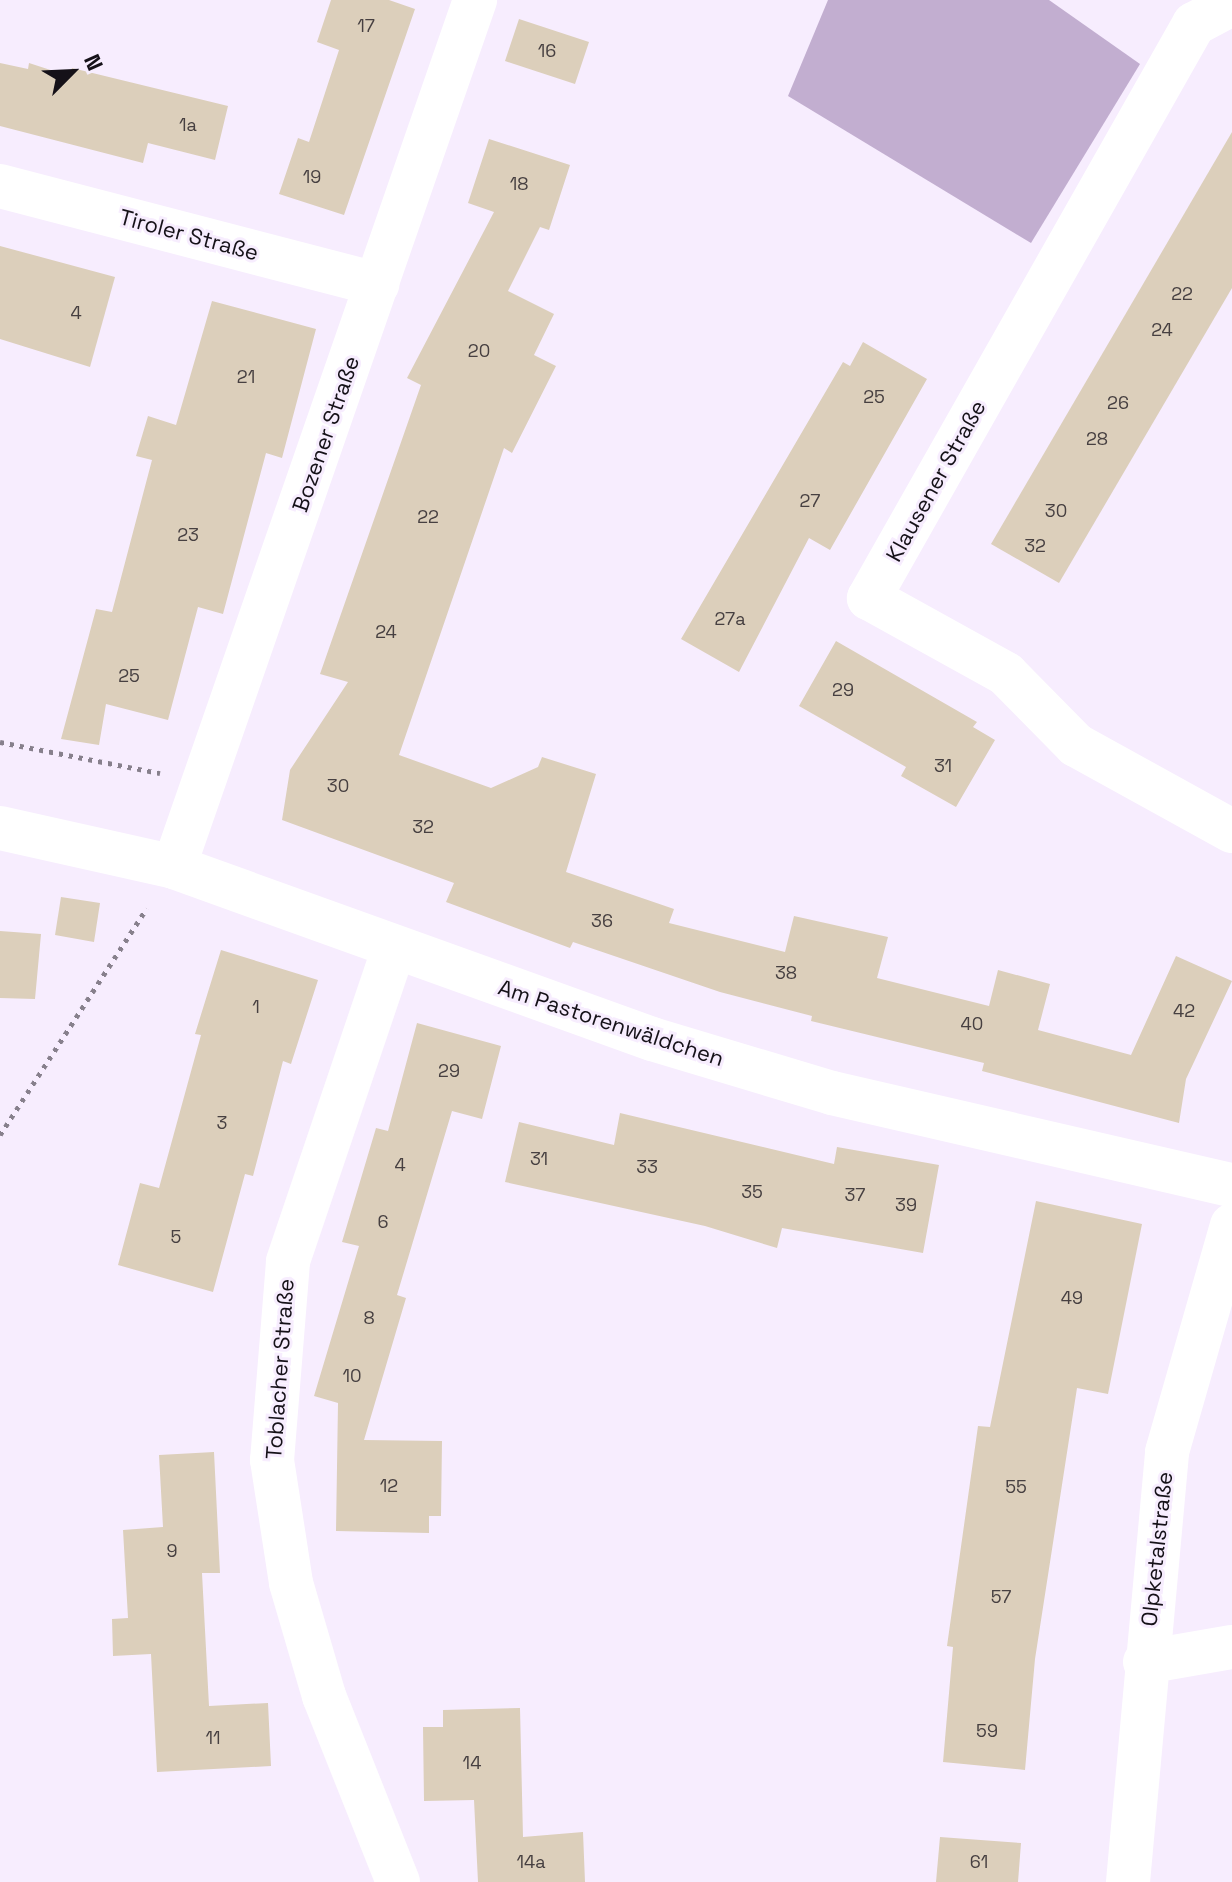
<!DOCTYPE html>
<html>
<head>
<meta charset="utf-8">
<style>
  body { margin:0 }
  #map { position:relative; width:1232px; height:1882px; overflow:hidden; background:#f7edfe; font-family:"Space Grotesk",sans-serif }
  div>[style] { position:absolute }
  .forest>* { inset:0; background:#c2aed0 }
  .building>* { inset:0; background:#dccfbb }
  .path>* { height:5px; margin-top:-2.5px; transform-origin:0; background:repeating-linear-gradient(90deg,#87808c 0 4px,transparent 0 10px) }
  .minor>* { height:44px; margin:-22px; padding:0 22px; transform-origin:22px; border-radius:22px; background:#fff }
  span { translate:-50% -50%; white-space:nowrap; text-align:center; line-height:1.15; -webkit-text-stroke:6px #f7edfe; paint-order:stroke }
  .number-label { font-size:18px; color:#474041 }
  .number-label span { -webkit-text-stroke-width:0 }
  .street-label { font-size:22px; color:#151118 }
  .north { position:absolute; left:32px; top:32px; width:80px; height:80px; -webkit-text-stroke:6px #f7edfe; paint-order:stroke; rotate:66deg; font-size:22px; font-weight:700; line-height:32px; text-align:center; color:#151118 }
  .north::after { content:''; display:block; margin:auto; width:28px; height:36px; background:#151118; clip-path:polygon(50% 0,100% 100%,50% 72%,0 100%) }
</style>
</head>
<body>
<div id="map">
  <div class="forest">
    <i style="clip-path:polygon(828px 0,1049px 0,1140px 64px,1031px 243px,788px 96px)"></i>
  </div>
  <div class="building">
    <i style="clip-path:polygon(331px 0,389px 0,415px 9px,344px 215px,279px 194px,298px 138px,309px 142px,339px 50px,317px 42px)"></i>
    <i style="clip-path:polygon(519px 19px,589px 42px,575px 84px,505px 61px)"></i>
    <i style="clip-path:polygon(0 63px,28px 69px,29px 63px,69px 76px,72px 68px,228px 106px,215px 160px,148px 143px,143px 163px,0 126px)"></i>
    <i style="clip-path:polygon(1232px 132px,1232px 288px,1059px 583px,991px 544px)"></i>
    <i style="clip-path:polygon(489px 139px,570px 165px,549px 230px,540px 227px,508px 291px,554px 314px,534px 355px,556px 366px,512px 453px,504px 448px,399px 755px,491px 788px,538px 767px,542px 757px,596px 774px,566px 872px,674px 909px,669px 923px,785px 952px,794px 916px,888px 937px,877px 978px,989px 1006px,998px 970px,1050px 984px,1038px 1030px,1131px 1055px,1176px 956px,1232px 981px,1186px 1079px,1179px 1123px,982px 1071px,984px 1063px,811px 1021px,812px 1016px,720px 992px,573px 942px,570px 948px,446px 902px,454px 883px,282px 820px,290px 770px,348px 682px,320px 674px,421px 385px,407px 378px,494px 212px,468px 203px)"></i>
    <i style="clip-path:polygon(0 246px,115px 277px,90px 367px,0 339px)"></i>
    <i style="clip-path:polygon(212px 301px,316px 329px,282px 458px,266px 453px,223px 614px,198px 607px,168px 720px,106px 704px,99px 745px,61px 739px,96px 609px,112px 612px,152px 460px,136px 456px,148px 416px,176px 425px)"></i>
    <i style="clip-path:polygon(863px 342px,927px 379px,830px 550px,809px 538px,739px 672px,681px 639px,843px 362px,850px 366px)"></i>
    <i style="clip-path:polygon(836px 641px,977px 722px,973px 727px,995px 740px,956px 807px,901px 776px,906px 767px,799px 706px)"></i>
    <i style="clip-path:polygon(61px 897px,100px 903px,94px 942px,55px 935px)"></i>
    <i style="clip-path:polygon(0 931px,41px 934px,35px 999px,0 998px)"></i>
    <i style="clip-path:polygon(221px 950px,318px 980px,291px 1064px,283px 1061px,253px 1176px,245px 1174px,213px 1292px,118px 1265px,140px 1183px,159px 1188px,201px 1035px,195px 1034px)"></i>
    <i style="clip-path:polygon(417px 1023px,501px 1046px,482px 1119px,452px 1111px,397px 1295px,406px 1298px,364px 1440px,442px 1441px,441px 1516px,429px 1516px,429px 1533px,336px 1531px,338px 1403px,314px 1396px,359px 1246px,342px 1242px,376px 1128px,388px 1131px)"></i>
    <i style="clip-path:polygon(620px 1113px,834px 1164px,837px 1147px,939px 1165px,923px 1253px,782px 1228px,777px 1248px,705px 1226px,505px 1182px,519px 1122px,614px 1145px)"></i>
    <i style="clip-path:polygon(1036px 1201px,1142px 1224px,1108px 1394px,1077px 1388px,1035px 1659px,1025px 1770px,943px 1762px,953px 1647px,947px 1646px,978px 1426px,990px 1427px)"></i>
    <i style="clip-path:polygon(214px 1452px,220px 1573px,202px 1573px,209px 1706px,268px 1703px,271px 1766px,157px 1772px,151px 1654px,113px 1656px,112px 1619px,128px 1618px,123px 1530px,163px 1527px,159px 1455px)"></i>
    <i style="clip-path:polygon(520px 1708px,523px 1837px,583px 1832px,585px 1882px,478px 1882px,474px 1800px,424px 1801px,423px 1727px,443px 1727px,443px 1710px)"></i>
    <i style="clip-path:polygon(940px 1837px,1021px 1843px,1018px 1882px,936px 1882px)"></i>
  </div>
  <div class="path">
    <i style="left:0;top:742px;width:163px;rotate:11deg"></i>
    <i style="left:0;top:1135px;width:270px;rotate:-57.1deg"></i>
  </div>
  <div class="minor">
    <i style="left:1232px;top:4px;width:43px;rotate:152.2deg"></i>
    <i style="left:1194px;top:24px;width:660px;rotate:119.52deg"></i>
    <i style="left:869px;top:598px;width:157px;rotate:29deg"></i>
    <i style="left:1006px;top:674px;width:100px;rotate:45.4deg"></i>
    <i style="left:1076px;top:745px;width:178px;rotate:28.9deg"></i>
    <i style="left:0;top:186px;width:390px;rotate:14.6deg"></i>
    <i style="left:0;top:828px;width:178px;rotate:12.6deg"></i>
    <i style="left:174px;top:867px;width:508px;rotate:19.79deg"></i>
    <i style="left:652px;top:1039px;width:188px;rotate:16.7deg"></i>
    <i style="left:832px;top:1093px;width:410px;rotate:13deg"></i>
    <i style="left:174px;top:867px;width:918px;rotate:-70.85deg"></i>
    <i style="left:394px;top:948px;width:331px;rotate:108.7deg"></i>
    <i style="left:288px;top:1262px;width:199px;rotate:94.6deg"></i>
    <i style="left:272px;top:1460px;width:124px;rotate:81.2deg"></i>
    <i style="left:291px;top:1583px;width:118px;rotate:73.7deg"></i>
    <i style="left:324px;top:1696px;width:200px;rotate:68.3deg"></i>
    <i style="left:1145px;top:1662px;width:88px;rotate:-9.8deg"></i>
    <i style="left:1128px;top:1882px;width:432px;rotate:-84.8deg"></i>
    <i style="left:1167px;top:1452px;width:236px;rotate:-74deg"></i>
  </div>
  <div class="number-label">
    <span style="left:366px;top:26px">17</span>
    <span style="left:547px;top:51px">16</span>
    <span style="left:188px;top:125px">1a</span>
    <span style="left:312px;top:177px">19</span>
    <span style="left:519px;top:184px">18</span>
    <span style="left:1182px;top:294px">22</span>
    <span style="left:76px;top:313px">4</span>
    <span style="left:1162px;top:330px">24</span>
    <span style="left:479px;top:351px">20</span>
    <span style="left:246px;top:377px">21</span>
    <span style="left:874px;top:397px">25</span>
    <span style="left:1118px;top:403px">26</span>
    <span style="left:1097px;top:439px">28</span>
    <span style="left:810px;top:501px">27</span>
    <span style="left:1056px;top:511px">30</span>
    <span style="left:428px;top:517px">22</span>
    <span style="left:188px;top:535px">23</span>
    <span style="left:1035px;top:546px">32</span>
    <span style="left:730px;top:619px">27a</span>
    <span style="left:386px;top:632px">24</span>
    <span style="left:129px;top:676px">25</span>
    <span style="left:843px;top:690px">29</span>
    <span style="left:943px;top:766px">31</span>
    <span style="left:338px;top:786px">30</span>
    <span style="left:423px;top:827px">32</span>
    <span style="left:602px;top:921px">36</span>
    <span style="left:786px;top:973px">38</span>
    <span style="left:256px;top:1007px">1</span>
    <span style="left:1184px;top:1011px">42</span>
    <span style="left:972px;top:1024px">40</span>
    <span style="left:449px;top:1071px">29</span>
    <span style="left:222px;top:1123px">3</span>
    <span style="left:539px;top:1159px">31</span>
    <span style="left:400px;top:1165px">4</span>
    <span style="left:647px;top:1167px">33</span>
    <span style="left:752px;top:1192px">35</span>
    <span style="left:855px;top:1195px">37</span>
    <span style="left:906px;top:1205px">39</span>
    <span style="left:383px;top:1222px">6</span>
    <span style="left:176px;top:1237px">5</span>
    <span style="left:1072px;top:1298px">49</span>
    <span style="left:369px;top:1318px">8</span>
    <span style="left:352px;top:1376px">10</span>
    <span style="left:389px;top:1486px">12</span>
    <span style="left:1016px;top:1487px">55</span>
    <span style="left:172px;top:1551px">9</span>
    <span style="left:1001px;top:1597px">57</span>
    <span style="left:987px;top:1731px">59</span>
    <span style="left:213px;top:1738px">11</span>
    <span style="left:472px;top:1763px">14</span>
    <span style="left:531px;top:1862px">14a</span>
    <span style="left:979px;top:1862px">61</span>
  </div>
  <div class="street-label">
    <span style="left:189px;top:235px;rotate:15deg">Tiroler Straße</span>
    <span style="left:326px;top:434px;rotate:-71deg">Bozener Straße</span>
    <span style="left:936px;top:481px;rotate:-61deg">Klausener Straße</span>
    <span style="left:611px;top:1023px;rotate:18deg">Am Pastorenwäldchen</span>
    <span style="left:280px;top:1369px;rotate:-86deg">Toblacher Straße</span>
    <span style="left:1157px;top:1549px;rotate:-84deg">Olpketalstraße</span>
  </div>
  <div class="north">N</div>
</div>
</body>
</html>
